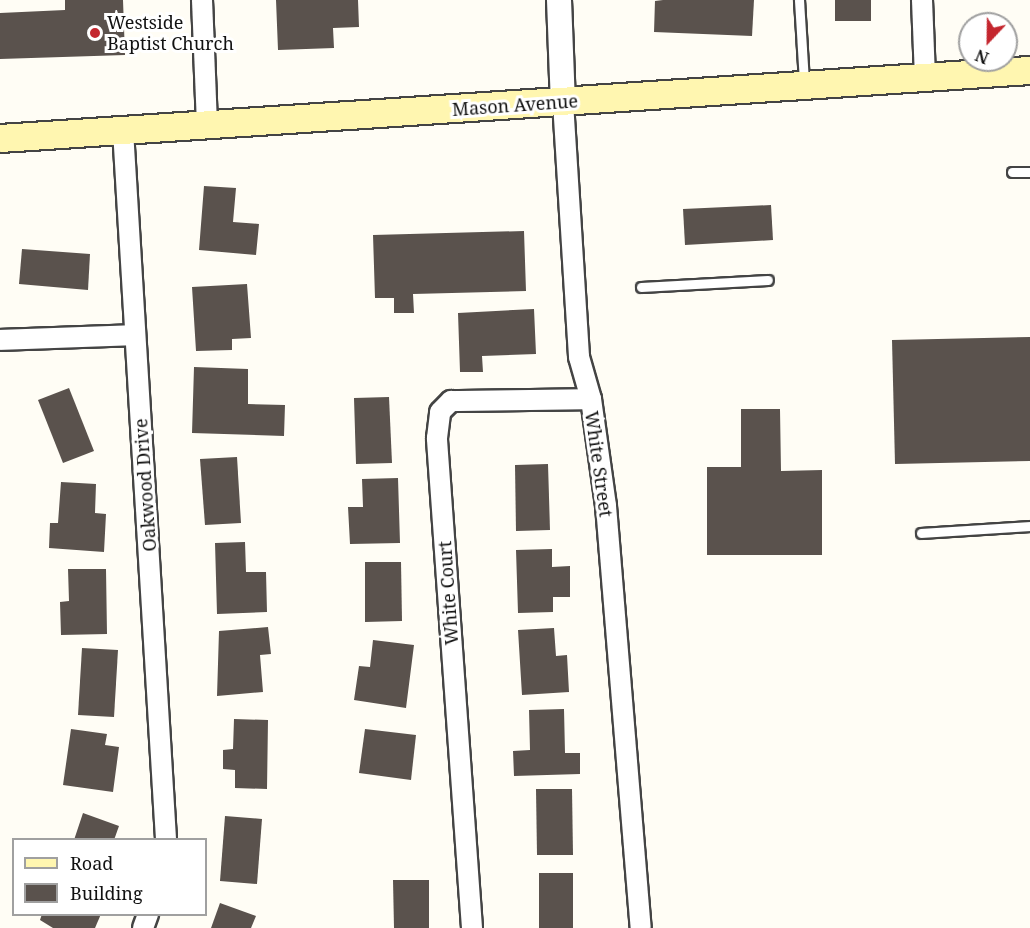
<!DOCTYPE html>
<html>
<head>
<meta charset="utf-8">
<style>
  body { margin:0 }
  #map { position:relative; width:1030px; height:928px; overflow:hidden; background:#fffdf5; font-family:"Noto Serif",serif }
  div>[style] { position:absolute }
  .building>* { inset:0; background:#5a524d }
  .roads { filter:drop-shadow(2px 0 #444) drop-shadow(-2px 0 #444) drop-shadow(0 2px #444) drop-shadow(0 -2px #444) }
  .service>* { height:9px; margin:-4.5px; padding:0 4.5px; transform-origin:4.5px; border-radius:4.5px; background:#fff }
  .minor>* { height:20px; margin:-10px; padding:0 10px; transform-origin:10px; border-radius:10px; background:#fff }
  .tertiary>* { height:24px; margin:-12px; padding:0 12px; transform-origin:12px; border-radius:12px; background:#fff }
  .secondary>* { height:27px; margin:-13.5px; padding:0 13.5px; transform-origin:13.5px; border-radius:13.5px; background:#fff6b0 }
  .dots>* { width:16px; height:16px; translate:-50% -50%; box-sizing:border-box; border:3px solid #fff; border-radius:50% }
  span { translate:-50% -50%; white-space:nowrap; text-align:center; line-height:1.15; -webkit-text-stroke:6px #fff; paint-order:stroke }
  .poi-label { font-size:18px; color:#111 }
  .left { translate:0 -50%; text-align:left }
  .street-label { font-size:18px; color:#111 }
  .legend { position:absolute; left:12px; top:838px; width:195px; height:78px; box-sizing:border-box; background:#fff; border:2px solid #a0a0a0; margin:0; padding:8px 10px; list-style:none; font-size:18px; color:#111 }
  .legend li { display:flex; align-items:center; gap:12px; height:30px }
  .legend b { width:30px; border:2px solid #a0a0a0 }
  .north { position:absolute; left:958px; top:12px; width:60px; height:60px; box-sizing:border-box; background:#fff; border:2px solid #a0a0a0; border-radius:50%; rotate:202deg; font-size:16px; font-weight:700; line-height:24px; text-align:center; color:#111 }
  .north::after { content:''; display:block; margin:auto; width:21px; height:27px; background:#c4262e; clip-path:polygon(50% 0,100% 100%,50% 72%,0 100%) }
</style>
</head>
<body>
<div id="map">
  <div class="building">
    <i style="clip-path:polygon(65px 0,123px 0,125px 55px,0 59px,0 13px,65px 10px)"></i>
    <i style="clip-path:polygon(276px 0,358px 0,359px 27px,333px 28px,334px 48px,278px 50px)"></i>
    <i style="clip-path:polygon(663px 0,754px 0,752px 36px,654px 32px,655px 1px)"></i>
    <i style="clip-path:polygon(835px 0,871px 0,871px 21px,835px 21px)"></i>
    <i style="clip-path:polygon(204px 186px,236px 188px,233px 222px,259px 224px,256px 255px,199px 250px)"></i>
    <i style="clip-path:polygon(771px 205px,773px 240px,685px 245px,683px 209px)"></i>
    <i style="clip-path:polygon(524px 231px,526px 291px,413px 294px,414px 313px,394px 313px,394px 298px,375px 298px,373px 235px)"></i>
    <i style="clip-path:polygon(22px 249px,90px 254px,88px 290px,19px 284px)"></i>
    <i style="clip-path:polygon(247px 284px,251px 338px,232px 339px,232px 350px,196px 351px,192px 287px)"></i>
    <i style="clip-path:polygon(534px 309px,536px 354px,482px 356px,483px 372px,460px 372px,458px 313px)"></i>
    <i style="clip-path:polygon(1030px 337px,1030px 461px,895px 464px,892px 340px)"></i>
    <i style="clip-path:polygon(194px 367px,248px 369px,248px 404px,285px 405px,284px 436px,192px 433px)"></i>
    <i style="clip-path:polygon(69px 388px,94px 451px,63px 463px,38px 400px)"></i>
    <i style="clip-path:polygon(389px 397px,392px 463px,356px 464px,354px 398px)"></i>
    <i style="clip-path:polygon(741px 409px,780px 409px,781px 471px,822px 470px,822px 555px,707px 555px,707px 467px,741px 467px)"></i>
    <i style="clip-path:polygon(237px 457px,241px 523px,205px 525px,200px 459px)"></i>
    <i style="clip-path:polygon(548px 464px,550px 530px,516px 531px,515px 465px)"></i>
    <i style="clip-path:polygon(398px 478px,400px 543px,350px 544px,348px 507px,363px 507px,362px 479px)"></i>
    <i style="clip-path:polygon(61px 482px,96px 484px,95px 513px,106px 514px,104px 552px,49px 548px,50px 523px,58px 523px)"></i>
    <i style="clip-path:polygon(245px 542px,246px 572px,266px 572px,267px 612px,217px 614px,215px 543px)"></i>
    <i style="clip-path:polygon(552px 549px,552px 567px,570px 566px,570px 597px,553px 597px,553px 612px,518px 613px,516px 550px)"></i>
    <i style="clip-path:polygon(365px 562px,401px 562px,402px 621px,365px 622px)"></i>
    <i style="clip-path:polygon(68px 569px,106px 569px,107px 634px,61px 635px,60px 602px,69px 601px)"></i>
    <i style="clip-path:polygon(268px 627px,271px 654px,260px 655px,263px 692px,217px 696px,219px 631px)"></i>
    <i style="clip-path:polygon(554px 628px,556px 656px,567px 655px,569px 692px,522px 695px,518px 630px)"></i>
    <i style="clip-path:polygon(373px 640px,414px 645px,406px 708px,354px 700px,359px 666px,370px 667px)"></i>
    <i style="clip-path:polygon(82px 648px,118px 650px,114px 717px,78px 715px)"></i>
    <i style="clip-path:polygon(564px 709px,565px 753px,580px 753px,580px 774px,514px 776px,513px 751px,530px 750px,529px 710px)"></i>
    <i style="clip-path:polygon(234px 719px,268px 720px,267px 789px,235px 788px,235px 770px,223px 769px,223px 750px,233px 749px)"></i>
    <i style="clip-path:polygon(71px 729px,107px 734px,105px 745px,119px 747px,113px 792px,63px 785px)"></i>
    <i style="clip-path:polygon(365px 729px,416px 735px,411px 780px,359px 773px)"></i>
    <i style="clip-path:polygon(536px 789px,572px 789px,573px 855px,537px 855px)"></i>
    <i style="clip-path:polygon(83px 813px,119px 826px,114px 840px,74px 840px)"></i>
    <i style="clip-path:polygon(225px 816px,262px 819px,257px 884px,220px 881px)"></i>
    <i style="clip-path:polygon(539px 873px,573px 873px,573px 928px,539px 928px)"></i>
    <i style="clip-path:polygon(393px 880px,429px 880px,429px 928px,394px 928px)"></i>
    <i style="clip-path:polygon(220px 903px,256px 916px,251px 928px,211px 928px)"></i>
    <i style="clip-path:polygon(42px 914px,101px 914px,95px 928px,53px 928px,40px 920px)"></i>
  </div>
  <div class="roads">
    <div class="service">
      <i style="left:799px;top:0;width:81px;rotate:86.5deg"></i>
      <i style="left:1012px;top:172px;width:18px"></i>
      <i style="left:641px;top:287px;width:127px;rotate:-3.2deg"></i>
      <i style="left:921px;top:533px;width:109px;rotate:-3.7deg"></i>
    </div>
    <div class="minor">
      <i style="left:202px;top:0;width:124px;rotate:87.7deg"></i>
      <i style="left:922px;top:0;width:78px;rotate:87.8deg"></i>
      <i style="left:563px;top:102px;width:256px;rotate:86.4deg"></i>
      <i style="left:579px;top:357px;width:44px;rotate:74.1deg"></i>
      <i style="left:591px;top:399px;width:108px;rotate:82deg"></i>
      <i style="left:606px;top:506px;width:423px;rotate:85.3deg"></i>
      <i style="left:123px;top:130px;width:711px;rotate:86.53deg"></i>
      <i style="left:0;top:340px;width:135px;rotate:-2.1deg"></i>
      <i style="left:143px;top:928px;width:15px;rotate:-70deg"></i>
      <i style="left:472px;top:928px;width:491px;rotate:-94.1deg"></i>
      <i style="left:437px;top:438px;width:26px;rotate:-83deg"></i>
      <i style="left:440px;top:412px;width:16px;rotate:-45deg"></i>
      <i style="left:451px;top:401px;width:140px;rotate:-0.8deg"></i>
    </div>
    <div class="tertiary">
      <i style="left:559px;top:0;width:102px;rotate:87.8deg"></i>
    </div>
    <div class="secondary">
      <i style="left:0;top:138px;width:1032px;rotate:-3.78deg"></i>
    </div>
  </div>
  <div class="dots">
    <i style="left:95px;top:33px;background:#c4262e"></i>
  </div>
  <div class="poi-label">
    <span class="left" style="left:107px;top:33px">Westside<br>Baptist Church</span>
  </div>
  <div class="street-label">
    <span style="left:515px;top:105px;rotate:-4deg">Mason Avenue</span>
    <span style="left:599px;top:464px;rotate:82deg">White Street</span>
    <span style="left:145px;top:485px;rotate:-94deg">Oakwood Drive</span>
    <span style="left:448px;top:593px;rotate:-94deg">White Court</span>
  </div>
  <ul class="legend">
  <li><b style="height:8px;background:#fff6b0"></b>Road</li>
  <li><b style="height:16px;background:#5a524d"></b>Building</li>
  </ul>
  <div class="north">N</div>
</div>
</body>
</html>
